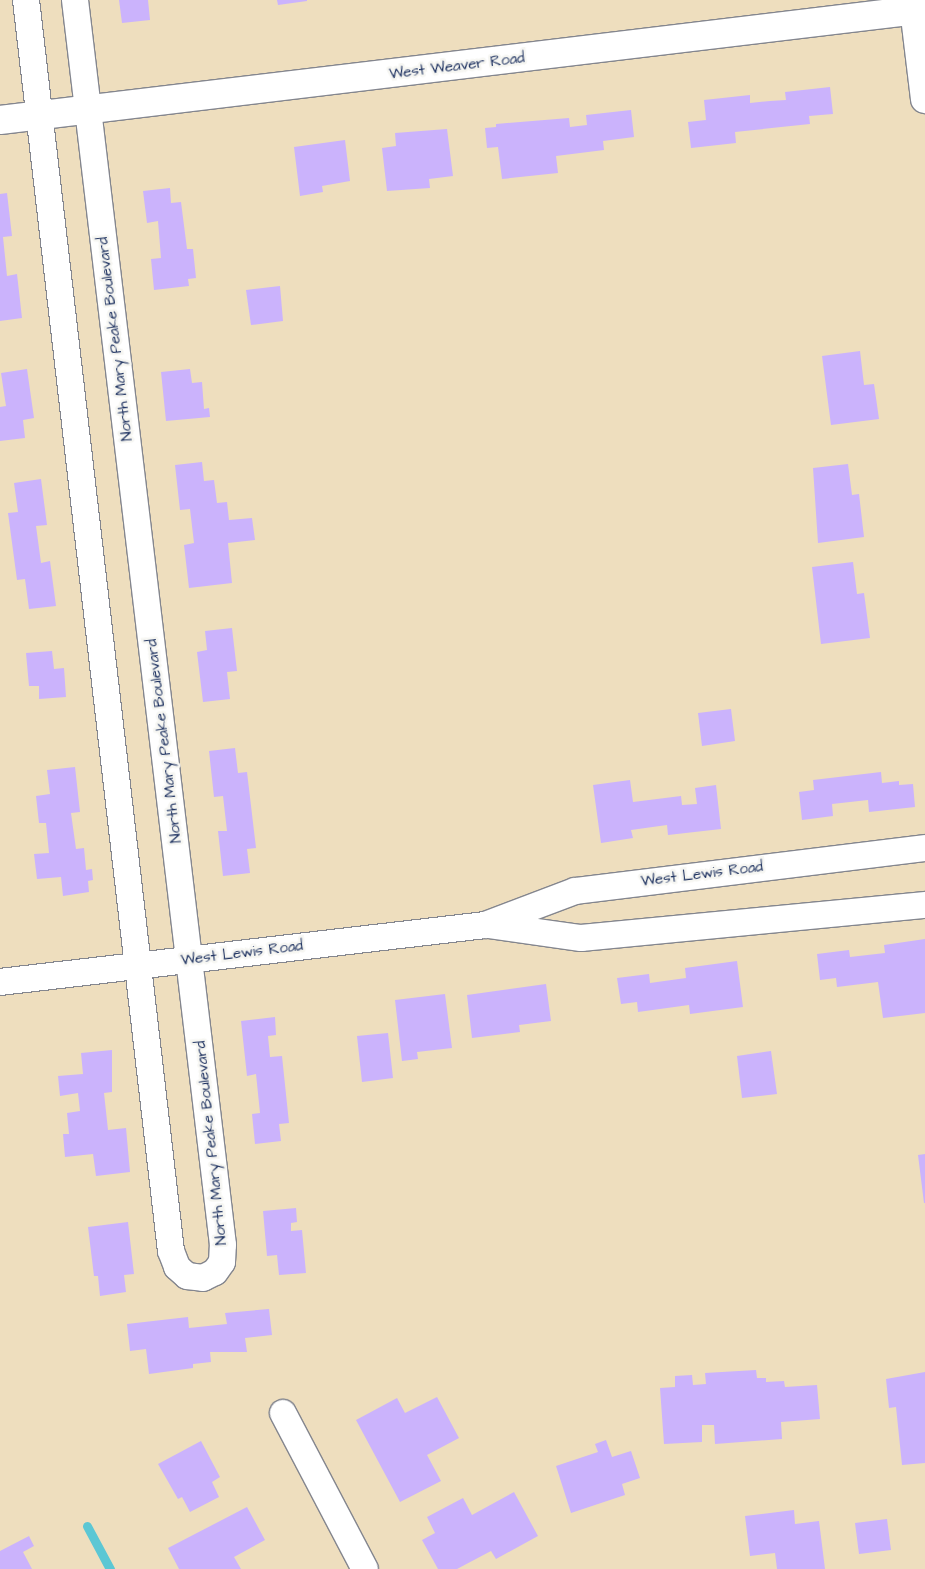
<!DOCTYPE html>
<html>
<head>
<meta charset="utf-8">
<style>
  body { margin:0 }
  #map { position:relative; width:925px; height:1569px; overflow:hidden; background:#eedebe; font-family:"Architects Daughter",sans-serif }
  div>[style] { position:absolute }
  .stream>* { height:9px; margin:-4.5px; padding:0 4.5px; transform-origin:4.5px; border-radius:4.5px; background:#5cc7d4 }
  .building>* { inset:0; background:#cbb3fc }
  .roads { filter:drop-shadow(1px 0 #84868e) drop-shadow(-1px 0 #84868e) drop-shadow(0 1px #84868e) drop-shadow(0 -1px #84868e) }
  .minor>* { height:26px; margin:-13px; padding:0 13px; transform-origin:13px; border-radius:13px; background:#fff }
  .tertiary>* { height:28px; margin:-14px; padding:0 14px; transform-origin:14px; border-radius:14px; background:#fff }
  .secondary>* { height:28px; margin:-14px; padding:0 14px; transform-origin:14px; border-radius:14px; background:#fff }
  span { translate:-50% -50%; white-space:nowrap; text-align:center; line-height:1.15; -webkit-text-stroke:5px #f6f6f2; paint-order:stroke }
  .street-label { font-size:15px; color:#1b2f5e }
</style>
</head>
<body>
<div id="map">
  <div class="stream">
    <i style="left:87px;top:1526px;width:49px;rotate:61.9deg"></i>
  </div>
  <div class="building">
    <i style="clip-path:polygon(119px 0,148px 0,150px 20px,122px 23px)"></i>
    <i style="clip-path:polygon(277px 0,307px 0,307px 1px,278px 5px)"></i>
    <i style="clip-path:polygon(830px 87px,833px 114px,809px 116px,810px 124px,735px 132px,736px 143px,691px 148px,688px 122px,706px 120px,704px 100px,750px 95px,750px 103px,770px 101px,786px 100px,785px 92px)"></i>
    <i style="clip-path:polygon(631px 110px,634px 137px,603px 141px,604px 150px,556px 156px,558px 173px,502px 179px,498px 147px,487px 148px,485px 128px,496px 127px,496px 124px,569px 118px,570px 127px,587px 125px,586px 115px)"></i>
    <i style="clip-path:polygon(447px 129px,453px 176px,429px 179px,430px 188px,387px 191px,382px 148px,396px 146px,395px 133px)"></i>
    <i style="clip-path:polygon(345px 140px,350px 181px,322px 186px,323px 192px,300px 196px,294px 147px)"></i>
    <i style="clip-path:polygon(170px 188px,171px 203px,181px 202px,187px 249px,193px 249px,196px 278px,188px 279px,189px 286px,154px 290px,151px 259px,161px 258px,158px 221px,147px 223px,143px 191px)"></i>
    <i style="clip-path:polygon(7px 193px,12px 236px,3px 237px,7px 276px,17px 274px,22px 318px,0 321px,0 194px)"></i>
    <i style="clip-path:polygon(280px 286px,283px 321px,251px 325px,246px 290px)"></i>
    <i style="clip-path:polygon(860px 351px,864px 385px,874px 384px,879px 419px,831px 425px,822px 356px)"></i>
    <i style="clip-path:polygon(27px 369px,34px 418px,23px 420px,25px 438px,0 441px,0 407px,6px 406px,1px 373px)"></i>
    <i style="clip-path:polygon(190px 369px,192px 383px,202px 382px,204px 409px,209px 408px,210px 417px,166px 421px,161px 372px)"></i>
    <i style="clip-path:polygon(202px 462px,204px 481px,214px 480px,217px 503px,227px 502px,229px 520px,252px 518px,255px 540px,228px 543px,232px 583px,189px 588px,184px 545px,194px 543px,190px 509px,180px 510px,175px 465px)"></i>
    <i style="clip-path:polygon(848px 464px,852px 495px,859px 494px,864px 537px,818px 543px,813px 468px)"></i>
    <i style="clip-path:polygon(41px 479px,47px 525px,36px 526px,41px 563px,50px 561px,56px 606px,29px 609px,25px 579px,17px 580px,8px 513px,18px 512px,14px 483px)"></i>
    <i style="clip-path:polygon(853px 562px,857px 594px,864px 593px,870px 638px,821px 644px,812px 567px)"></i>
    <i style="clip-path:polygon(232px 628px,237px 671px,227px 672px,230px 699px,203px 702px,197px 652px,207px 650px,205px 631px)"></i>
    <i style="clip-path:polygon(52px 651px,54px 669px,64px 668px,66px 697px,39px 699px,39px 686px,29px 686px,26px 653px)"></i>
    <i style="clip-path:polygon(731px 709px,735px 741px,702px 746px,698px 713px)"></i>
    <i style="clip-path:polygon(235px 748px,238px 773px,247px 772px,256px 848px,247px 849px,250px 873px,223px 876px,218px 831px,227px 831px,223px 796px,214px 797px,209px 751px)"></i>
    <i style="clip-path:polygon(75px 767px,80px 812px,71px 813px,76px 849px,84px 848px,86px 870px,92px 869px,93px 880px,88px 881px,89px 892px,63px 896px,61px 877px,37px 879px,34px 854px,49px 853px,46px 823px,39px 823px,36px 796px,50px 794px,47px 770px)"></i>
    <i style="clip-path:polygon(881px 772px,882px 783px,899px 781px,899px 785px,913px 784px,915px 807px,869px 812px,868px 800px,832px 804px,833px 816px,802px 820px,799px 792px,814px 790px,813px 780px)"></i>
    <i style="clip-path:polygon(630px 780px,633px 802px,681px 796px,682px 805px,697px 804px,695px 788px,716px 785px,721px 829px,668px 835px,667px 825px,631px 830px,633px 838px,601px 843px,593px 785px)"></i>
    <i style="clip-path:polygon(925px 939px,925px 1013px,883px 1018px,878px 982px,837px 987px,836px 978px,820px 980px,817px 954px,849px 950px,850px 957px,885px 953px,884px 945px)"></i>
    <i style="clip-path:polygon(737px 961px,743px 1007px,690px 1014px,689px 1005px,638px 1012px,637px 1002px,621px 1004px,617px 978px,649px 974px,650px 983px,686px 978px,685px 968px)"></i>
    <i style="clip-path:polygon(546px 984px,551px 1021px,519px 1025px,520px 1032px,472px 1038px,467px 995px)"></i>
    <i style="clip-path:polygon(445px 994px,452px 1048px,417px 1052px,418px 1059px,402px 1061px,395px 1000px)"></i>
    <i style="clip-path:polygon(275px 1017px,276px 1035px,268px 1036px,270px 1057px,282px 1056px,289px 1123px,279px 1124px,281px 1141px,255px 1144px,252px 1114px,260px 1113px,256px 1074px,247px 1076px,241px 1021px)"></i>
    <i style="clip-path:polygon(388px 1033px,393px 1078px,362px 1082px,357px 1036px)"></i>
    <i style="clip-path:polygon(112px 1050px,112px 1092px,104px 1093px,108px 1130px,126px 1128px,130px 1172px,96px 1176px,93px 1154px,65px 1157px,63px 1134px,69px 1134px,67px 1113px,80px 1111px,78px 1093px,60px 1096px,58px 1076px,83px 1074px,81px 1053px)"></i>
    <i style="clip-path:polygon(771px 1051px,777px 1094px,742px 1098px,737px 1056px)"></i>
    <i style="clip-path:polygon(925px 1154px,925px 1203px,924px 1203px,918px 1155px)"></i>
    <i style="clip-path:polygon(296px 1208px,297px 1222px,291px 1223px,291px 1231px,302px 1230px,306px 1273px,279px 1275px,277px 1255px,267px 1256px,263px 1211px)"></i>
    <i style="clip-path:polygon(128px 1222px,134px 1274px,124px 1275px,126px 1292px,100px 1296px,98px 1276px,94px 1276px,88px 1227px)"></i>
    <i style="clip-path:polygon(269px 1309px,272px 1335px,245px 1338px,247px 1352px,210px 1352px,211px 1362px,193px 1364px,193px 1368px,149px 1374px,146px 1349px,130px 1351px,127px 1324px,188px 1317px,189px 1328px,227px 1324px,225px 1313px)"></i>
    <i style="clip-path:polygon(756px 1370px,757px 1378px,766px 1378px,766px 1382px,784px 1381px,785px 1387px,817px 1385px,820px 1419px,781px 1422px,782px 1439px,715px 1444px,714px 1425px,702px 1425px,702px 1442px,664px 1444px,660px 1388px,675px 1387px,675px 1376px,692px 1375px,693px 1385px,706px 1384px,705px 1373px)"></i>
    <i style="clip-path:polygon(925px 1372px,925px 1463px,902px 1465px,896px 1407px,889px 1408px,886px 1379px)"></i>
    <i style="clip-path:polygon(437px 1397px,459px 1438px,427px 1455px,441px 1481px,400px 1502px,356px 1420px,397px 1398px,405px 1413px)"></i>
    <i style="clip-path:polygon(606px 1440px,612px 1457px,631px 1451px,640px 1478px,622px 1484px,625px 1495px,571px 1513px,556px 1466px,598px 1452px,595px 1444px)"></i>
    <i style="clip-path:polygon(201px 1441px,220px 1477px,212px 1482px,219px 1497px,190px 1512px,182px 1497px,178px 1499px,158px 1464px)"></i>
    <i style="clip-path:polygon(514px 1492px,538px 1536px,496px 1559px,491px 1551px,457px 1569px,438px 1569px,422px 1540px,435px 1533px,427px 1517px,463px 1498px,472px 1515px)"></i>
    <i style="clip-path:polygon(247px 1507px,265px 1540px,234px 1557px,241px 1569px,179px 1569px,168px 1548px)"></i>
    <i style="clip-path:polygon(794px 1510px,795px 1524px,819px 1521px,825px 1569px,777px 1569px,775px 1553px,750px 1556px,745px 1516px)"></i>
    <i style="clip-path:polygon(887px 1519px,891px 1550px,859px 1554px,855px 1523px)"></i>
    <i style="clip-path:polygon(29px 1536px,34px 1546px,23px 1552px,32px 1569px,0 1569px,0 1551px)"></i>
  </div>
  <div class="roads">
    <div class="minor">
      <i style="left:26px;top:0;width:1259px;rotate:83.39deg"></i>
      <i style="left:171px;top:1251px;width:17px;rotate:69deg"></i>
      <i style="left:177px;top:1267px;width:13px;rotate:42deg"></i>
      <i style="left:187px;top:1276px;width:16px;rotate:7deg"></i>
      <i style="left:203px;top:1278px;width:13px;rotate:-27deg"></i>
      <i style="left:215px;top:1272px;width:12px;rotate:-55deg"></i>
      <i style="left:222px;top:1262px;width:17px;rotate:-87deg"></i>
      <i style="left:223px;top:1245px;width:1254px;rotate:-96.78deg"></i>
      <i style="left:488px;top:925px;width:94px;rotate:8deg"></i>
      <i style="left:581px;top:938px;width:346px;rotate:-5.5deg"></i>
      <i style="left:0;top:982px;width:488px;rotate:-6.7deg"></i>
      <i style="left:485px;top:925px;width:96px;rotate:-20.7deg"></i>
      <i style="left:575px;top:891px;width:353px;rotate:-7deg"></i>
      <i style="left:283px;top:1413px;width:176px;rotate:62.3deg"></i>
    </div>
    <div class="tertiary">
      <i style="left:0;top:120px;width:932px;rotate:-6.84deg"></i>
    </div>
    <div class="secondary">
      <i style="left:913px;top:0;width:100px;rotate:83.1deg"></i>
    </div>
  </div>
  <div class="street-label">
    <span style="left:457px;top:66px;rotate:-7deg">West Weaver Road</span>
    <span style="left:115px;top:339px;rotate:-97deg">North Mary Peake Boulevard</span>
    <span style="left:164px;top:741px;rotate:-97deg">North Mary Peake Boulevard</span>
    <span style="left:702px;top:874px;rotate:-7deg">West Lewis Road</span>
    <span style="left:242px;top:953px;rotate:-7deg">West Lewis Road</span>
    <span style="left:211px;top:1143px;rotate:-96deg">North Mary Peake Boulevard</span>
  </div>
</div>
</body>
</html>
